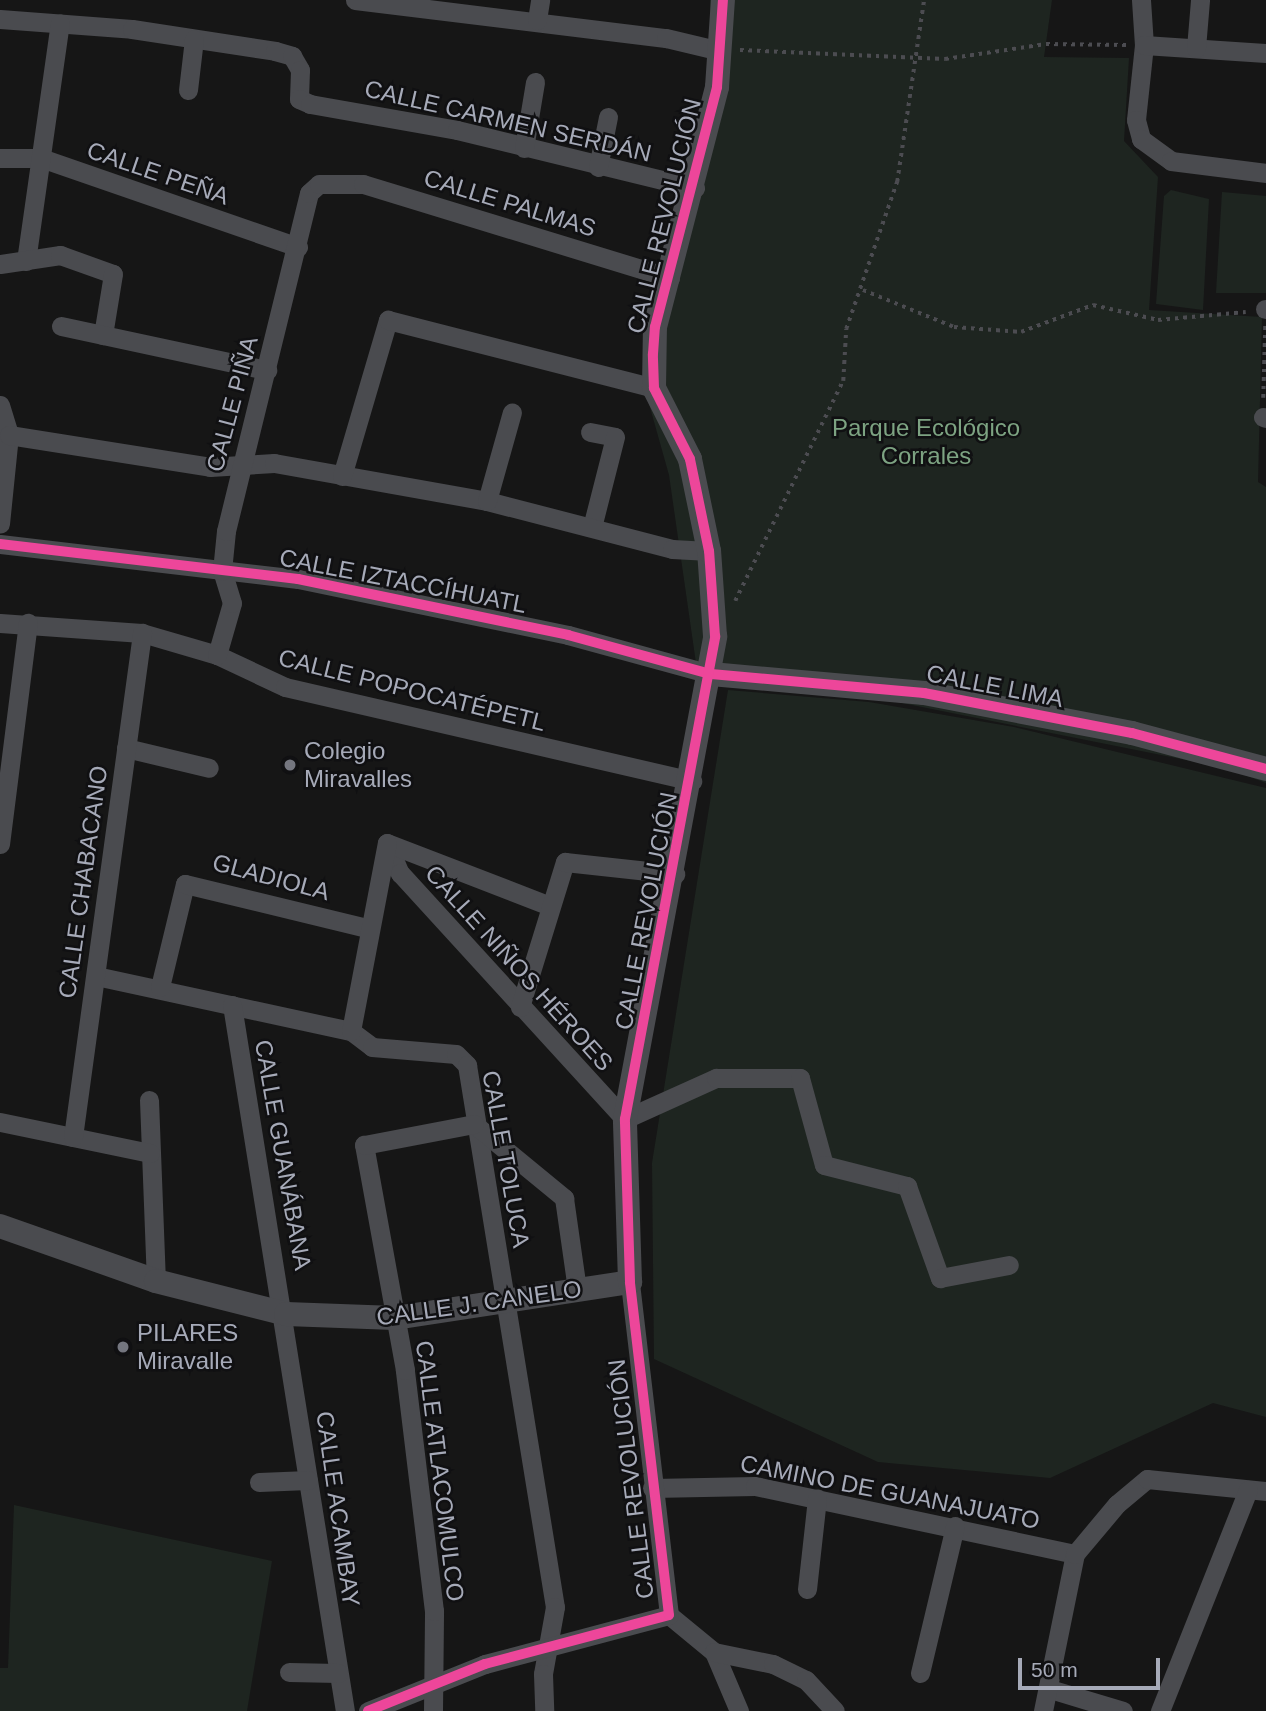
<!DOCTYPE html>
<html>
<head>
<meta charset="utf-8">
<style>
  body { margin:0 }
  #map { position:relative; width:1266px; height:1711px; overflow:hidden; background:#161616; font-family:Arial,sans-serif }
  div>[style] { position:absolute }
  .green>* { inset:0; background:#1e2520 }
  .path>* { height:3.5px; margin-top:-1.75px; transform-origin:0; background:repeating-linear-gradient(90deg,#4c4c51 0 3.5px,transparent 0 8.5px) }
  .minor>* { height:19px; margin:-9.5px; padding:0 9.5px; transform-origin:9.5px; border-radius:9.5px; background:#4a4b4f }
  .tertiary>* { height:24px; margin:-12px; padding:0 12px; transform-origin:12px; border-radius:12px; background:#4a4b4f }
  .cycleway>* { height:10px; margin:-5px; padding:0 5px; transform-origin:5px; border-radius:5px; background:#ed469a }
  .dots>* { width:19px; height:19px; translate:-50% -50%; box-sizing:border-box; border:4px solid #101012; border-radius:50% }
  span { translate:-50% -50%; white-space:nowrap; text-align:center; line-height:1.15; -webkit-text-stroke:5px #101012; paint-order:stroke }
  .street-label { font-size:24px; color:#a6aab8 }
  .park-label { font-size:24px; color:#7da382 }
  .poi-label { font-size:24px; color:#a6aab8 }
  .left { translate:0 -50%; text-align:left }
  .scale { position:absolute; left:1018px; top:1658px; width:142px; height:32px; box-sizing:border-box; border:4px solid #a6aab8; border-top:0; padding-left:9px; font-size:21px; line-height:24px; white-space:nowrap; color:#a6aab8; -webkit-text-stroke:5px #101012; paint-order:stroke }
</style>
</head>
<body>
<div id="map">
  <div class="green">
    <i style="clip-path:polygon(710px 0,1052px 0,1044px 57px,1129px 58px,1124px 141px,1158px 177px,1149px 310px,1262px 317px,1258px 482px,1266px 487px,1266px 783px,1226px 768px,827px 688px,698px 677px,669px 475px,644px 386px,711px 57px)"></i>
    <i style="clip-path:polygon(1171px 190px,1209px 199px,1203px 310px,1156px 304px,1164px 196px)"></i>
    <i style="clip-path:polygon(1222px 192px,1266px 196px,1266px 293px,1216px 293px)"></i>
    <i style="clip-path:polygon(728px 690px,869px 702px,1014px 727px,1266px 788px,1266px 1417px,1213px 1403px,1050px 1478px,878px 1462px,654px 1359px,652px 1163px)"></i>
    <i style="clip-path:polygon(14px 1505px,272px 1561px,247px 1711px,0 1711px,0 1668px,8px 1668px)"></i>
  </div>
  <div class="path">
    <i style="left:740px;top:50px;width:205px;rotate:2.5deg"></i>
    <i style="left:945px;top:59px;width:102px;rotate:-8.4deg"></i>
    <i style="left:1046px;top:44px;width:80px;rotate:0.7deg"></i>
    <i style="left:863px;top:290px;width:98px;rotate:22.1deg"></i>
    <i style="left:954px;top:327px;width:67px;rotate:4.3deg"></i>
    <i style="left:1021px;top:332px;width:77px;rotate:-20.6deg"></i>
    <i style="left:1093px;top:305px;width:67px;rotate:13deg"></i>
    <i style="left:1158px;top:320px;width:88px;rotate:-5.2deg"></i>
    <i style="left:1263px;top:398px;width:73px;rotate:-88.4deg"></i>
    <i style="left:735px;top:601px;width:245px;rotate:-63.9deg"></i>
    <i style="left:843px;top:381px;width:52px;rotate:-86.7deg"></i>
    <i style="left:846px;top:329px;width:156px;rotate:-70.9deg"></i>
    <i style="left:897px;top:182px;width:184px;rotate:-81.6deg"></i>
  </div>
  <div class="minor">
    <i style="left:355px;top:0;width:313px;rotate:7deg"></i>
    <i style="left:666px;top:38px;width:56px;rotate:13.5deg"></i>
    <i style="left:1141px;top:0;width:45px;rotate:86.2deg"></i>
    <i style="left:1144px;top:45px;width:75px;rotate:96.1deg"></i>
    <i style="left:1136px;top:120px;width:20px;rotate:75deg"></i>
    <i style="left:1141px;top:139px;width:37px;rotate:36deg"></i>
    <i style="left:1171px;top:161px;width:96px;rotate:7.2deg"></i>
    <i style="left:0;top:19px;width:132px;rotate:4.3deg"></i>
    <i style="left:132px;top:29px;width:145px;rotate:8.7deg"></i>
    <i style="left:275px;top:51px;width:18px;rotate:16deg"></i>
    <i style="left:292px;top:56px;width:16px;rotate:60deg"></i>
    <i style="left:300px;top:70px;width:29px;rotate:92deg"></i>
    <i style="left:299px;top:99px;width:12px;rotate:24deg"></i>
    <i style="left:310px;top:104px;width:149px;rotate:10deg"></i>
    <i style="left:457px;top:130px;width:245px;rotate:13.7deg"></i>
    <i style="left:537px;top:20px;width:20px;rotate:-81deg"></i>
    <i style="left:1144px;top:45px;width:122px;rotate:3.8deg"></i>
    <i style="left:1196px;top:48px;width:48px;rotate:-85.2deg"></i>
    <i style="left:188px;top:90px;width:51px;rotate:-83.3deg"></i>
    <i style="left:524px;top:148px;width:67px;rotate:-80.5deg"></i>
    <i style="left:0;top:158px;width:41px"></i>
    <i style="left:41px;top:158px;width:272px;rotate:19.1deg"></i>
    <i style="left:598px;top:167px;width:51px;rotate:-78.7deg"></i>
    <i style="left:26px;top:261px;width:240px;rotate:-81.9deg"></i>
    <i style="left:0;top:264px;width:61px;rotate:-8.5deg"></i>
    <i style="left:60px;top:255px;width:56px;rotate:19.7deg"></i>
    <i style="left:113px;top:274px;width:62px;rotate:99.3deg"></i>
    <i style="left:1265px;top:309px;width:1px"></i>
    <i style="left:61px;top:326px;width:211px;rotate:12.1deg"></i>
    <i style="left:0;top:405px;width:31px;rotate:73deg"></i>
    <i style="left:9px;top:435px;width:89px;rotate:95.8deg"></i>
    <i style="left:1263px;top:417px;width:3px;rotate:18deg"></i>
    <i style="left:590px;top:432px;width:25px;rotate:11deg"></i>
    <i style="left:615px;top:437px;width:93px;rotate:104.3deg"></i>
    <i style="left:9px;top:435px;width:204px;rotate:9deg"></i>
    <i style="left:210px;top:467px;width:64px;rotate:-3.6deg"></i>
    <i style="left:274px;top:463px;width:216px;rotate:10.1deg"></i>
    <i style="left:487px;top:501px;width:191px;rotate:14.5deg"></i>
    <i style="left:672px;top:549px;width:37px;rotate:3deg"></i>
    <i style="left:342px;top:476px;width:163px;rotate:-73.6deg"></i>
    <i style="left:388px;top:320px;width:275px;rotate:14.3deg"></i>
    <i style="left:487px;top:501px;width:92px;rotate:-74.3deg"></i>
    <i style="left:0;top:544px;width:300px;rotate:6.7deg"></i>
    <i style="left:298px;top:579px;width:276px;rotate:11.7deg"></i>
    <i style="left:568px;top:635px;width:148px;rotate:15.3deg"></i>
    <i style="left:0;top:623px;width:142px;rotate:4deg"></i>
    <i style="left:142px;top:633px;width:78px;rotate:16.3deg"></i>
    <i style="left:217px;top:655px;width:75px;rotate:25.2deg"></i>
    <i style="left:285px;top:687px;width:418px;rotate:13deg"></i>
    <i style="left:217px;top:655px;width:54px;rotate:-73.9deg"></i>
    <i style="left:232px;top:603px;width:34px;rotate:-107deg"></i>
    <i style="left:222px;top:571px;width:40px;rotate:-84.3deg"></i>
    <i style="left:226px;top:531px;width:348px;rotate:-76.2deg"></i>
    <i style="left:309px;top:193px;width:13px;rotate:-42deg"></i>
    <i style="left:319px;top:184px;width:44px"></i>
    <i style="left:363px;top:184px;width:321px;rotate:17deg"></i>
    <i style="left:126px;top:748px;width:85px;rotate:13.5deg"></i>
    <i style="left:387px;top:843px;width:33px;rotate:67deg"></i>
    <i style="left:400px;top:873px;width:333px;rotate:47.6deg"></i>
    <i style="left:625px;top:1119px;width:100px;rotate:-24.3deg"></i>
    <i style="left:716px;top:1078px;width:84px"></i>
    <i style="left:800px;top:1078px;width:90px;rotate:74.6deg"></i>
    <i style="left:824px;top:1165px;width:86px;rotate:14.2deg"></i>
    <i style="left:907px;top:1186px;width:98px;rotate:70.3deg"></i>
    <i style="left:940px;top:1278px;width:70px;rotate:-10.7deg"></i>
    <i style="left:387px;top:843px;width:173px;rotate:21.1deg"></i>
    <i style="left:0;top:844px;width:223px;rotate:-82.8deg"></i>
    <i style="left:96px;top:976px;width:261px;rotate:12.2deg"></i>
    <i style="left:351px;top:1031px;width:26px;rotate:37deg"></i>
    <i style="left:372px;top:1047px;width:84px;rotate:4.8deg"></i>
    <i style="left:456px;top:1054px;width:16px;rotate:45deg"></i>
    <i style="left:467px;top:1065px;width:549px;rotate:80.78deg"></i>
    <i style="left:555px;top:1607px;width:68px;rotate:100.2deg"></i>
    <i style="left:543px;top:1674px;width:37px;rotate:88deg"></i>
    <i style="left:160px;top:987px;width:106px;rotate:-76.4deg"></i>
    <i style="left:185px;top:884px;width:187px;rotate:13.6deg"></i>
    <i style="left:232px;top:1005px;width:715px;rotate:80.91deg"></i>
    <i style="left:520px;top:1007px;width:152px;rotate:-72.8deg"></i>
    <i style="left:565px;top:862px;width:111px;rotate:6.2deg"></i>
    <i style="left:351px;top:1031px;width:191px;rotate:-79.2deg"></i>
    <i style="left:149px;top:1100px;width:181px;rotate:87.8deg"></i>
    <i style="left:0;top:1122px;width:153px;rotate:11.7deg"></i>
    <i style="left:474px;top:1124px;width:117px;rotate:39.4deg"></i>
    <i style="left:564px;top:1198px;width:92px;rotate:81.9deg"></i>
    <i style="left:73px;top:1137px;width:509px;rotate:-82.2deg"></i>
    <i style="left:259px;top:1482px;width:49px;rotate:-2.3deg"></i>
    <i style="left:652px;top:1488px;width:103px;rotate:-1.1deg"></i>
    <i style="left:755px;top:1486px;width:327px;rotate:12deg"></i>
    <i style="left:807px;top:1589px;width:91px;rotate:-83.7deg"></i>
    <i style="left:669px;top:1615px;width:58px;rotate:39.4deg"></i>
    <i style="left:714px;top:1652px;width:64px;rotate:67deg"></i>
    <i style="left:714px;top:1652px;width:60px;rotate:11.5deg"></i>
    <i style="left:773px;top:1664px;width:37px;rotate:26deg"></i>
    <i style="left:806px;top:1680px;width:42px;rotate:46.9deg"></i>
    <i style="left:289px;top:1672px;width:49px;rotate:1.2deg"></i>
    <i style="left:920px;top:1673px;width:151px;rotate:-76.6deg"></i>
    <i style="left:1050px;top:1689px;width:76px;rotate:16.8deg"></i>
    <i style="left:368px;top:1711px;width:126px;rotate:-21.9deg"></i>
    <i style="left:485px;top:1664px;width:190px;rotate:-14.9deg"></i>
    <i style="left:669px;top:1615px;width:335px;rotate:-96.7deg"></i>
    <i style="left:433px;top:1711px;width:100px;rotate:-89.4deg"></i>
    <i style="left:434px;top:1611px;width:243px;rotate:-96.9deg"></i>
    <i style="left:405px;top:1370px;width:229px;rotate:-100.3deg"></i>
    <i style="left:364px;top:1145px;width:112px;rotate:-10.8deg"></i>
    <i style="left:1043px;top:1711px;width:160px;rotate:-78.5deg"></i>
    <i style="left:1075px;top:1554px;width:65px;rotate:-50deg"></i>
    <i style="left:1117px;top:1504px;width:39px;rotate:-40deg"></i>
    <i style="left:1147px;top:1479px;width:120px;rotate:5.8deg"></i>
    <i style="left:1160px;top:1711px;width:238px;rotate:-68.3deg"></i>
  </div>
  <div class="tertiary">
    <i style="left:711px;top:674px;width:214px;rotate:5.1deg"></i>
    <i style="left:924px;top:693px;width:212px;rotate:10.9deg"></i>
    <i style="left:1132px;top:733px;width:139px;rotate:15deg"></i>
    <i style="left:0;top:1226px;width:165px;rotate:19.4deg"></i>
    <i style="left:156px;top:1281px;width:134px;rotate:14.2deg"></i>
    <i style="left:286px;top:1314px;width:109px;rotate:2.1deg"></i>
    <i style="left:395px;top:1318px;width:238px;rotate:-8.7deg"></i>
    <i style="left:630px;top:1282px;width:163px;rotate:-91.8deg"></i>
    <i style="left:625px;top:1119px;width:491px;rotate:-79.4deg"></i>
    <i style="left:715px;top:636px;width:85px;rotate:-94deg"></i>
    <i style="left:709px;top:551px;width:94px;rotate:-101.7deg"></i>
    <i style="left:690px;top:459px;width:80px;rotate:-116.9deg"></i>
    <i style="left:654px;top:388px;width:61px;rotate:-89.1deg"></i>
    <i style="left:655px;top:327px;width:248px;rotate:-75.5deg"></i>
    <i style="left:717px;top:87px;width:87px;rotate:-86.1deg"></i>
  </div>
  <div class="cycleway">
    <i style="left:0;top:544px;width:300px;rotate:6.7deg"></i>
    <i style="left:298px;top:579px;width:276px;rotate:11.7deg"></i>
    <i style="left:568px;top:635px;width:148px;rotate:15.3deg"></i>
    <i style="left:711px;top:674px;width:214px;rotate:5.1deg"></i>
    <i style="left:924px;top:693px;width:212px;rotate:10.9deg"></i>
    <i style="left:1132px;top:733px;width:139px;rotate:15deg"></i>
    <i style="left:368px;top:1711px;width:126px;rotate:-21.9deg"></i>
    <i style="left:485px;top:1664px;width:190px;rotate:-14.9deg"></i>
    <i style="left:669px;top:1615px;width:335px;rotate:-96.7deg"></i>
    <i style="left:630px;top:1282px;width:163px;rotate:-91.8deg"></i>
    <i style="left:625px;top:1119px;width:491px;rotate:-79.4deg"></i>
    <i style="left:715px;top:636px;width:85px;rotate:-94deg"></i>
    <i style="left:709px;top:551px;width:94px;rotate:-101.7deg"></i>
    <i style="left:690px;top:459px;width:80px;rotate:-116.9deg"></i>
    <i style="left:654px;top:388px;width:34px;rotate:-92deg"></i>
    <i style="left:653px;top:354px;width:27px;rotate:-86deg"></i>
    <i style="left:655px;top:327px;width:248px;rotate:-75.5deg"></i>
    <i style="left:717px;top:87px;width:87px;rotate:-86.1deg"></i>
  </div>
  <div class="dots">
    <i style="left:290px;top:765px;background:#74767f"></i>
    <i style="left:123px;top:1347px;background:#74767f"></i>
  </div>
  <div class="street-label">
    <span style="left:508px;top:121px;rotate:13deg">CALLE CARMEN SERDÁN</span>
    <span style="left:158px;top:173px;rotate:19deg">CALLE PEÑA</span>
    <span style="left:510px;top:203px;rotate:17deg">CALLE PALMAS</span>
    <span style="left:664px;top:216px;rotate:-76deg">CALLE REVOLUCIÓN</span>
    <span style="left:232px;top:404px;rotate:-75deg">CALLE PIÑA</span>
    <span style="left:403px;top:581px;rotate:11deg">CALLE IZTACCÍHUATL</span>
    <span style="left:995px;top:686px;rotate:11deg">CALLE LIMA</span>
    <span style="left:412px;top:690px;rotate:14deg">CALLE POPOCATÉPETL</span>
    <span style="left:271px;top:877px;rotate:15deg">GLADIOLA</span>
    <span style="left:83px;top:882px;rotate:-82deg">CALLE CHABACANO</span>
    <span style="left:646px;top:911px;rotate:-79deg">CALLE REVOLUCIÓN</span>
    <span style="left:519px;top:968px;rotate:48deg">CALLE NIÑOS HÉROES</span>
    <span style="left:283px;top:1155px;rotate:80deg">CALLE GUANÁBANA</span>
    <span style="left:506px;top:1159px;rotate:80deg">CALLE TOLUCA</span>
    <span style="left:479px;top:1303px;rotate:-8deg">CALLE J. CANELO</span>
    <span style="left:440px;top:1471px;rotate:83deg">CALLE ATLACOMULCO</span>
    <span style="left:631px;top:1479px;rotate:-97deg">CALLE REVOLUCIÓN</span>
    <span style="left:890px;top:1492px;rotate:11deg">CAMINO DE GUANAJUATO</span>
    <span style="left:338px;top:1509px;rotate:82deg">CALLE ACAMBAY</span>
  </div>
  <div class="park-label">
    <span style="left:926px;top:442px">Parque Ecológico<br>Corrales</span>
  </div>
  <div class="poi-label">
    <span class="left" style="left:304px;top:765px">Colegio<br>Miravalles</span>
    <span class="left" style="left:137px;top:1347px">PILARES<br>Miravalle</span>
  </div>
  <div class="scale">50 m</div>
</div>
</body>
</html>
